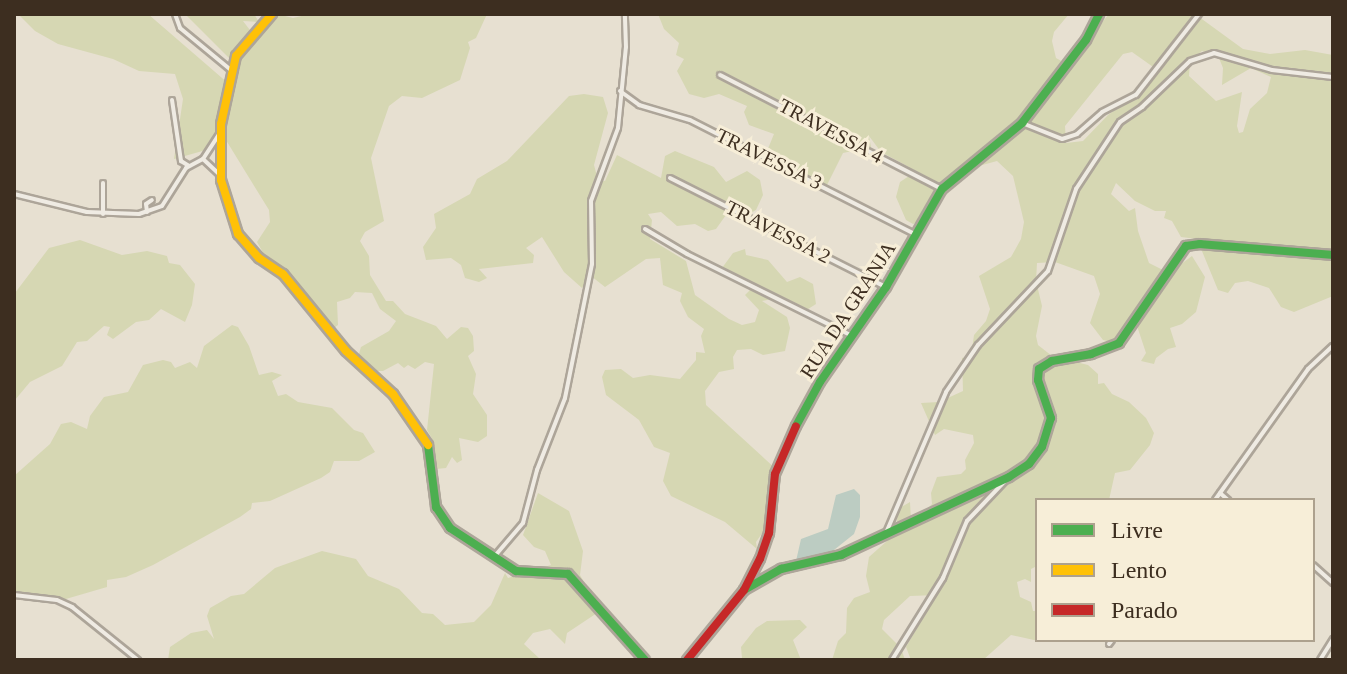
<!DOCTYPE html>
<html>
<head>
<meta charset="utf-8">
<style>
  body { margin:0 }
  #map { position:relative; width:1347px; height:674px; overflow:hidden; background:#e7e0d1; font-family:"Times New Roman",serif }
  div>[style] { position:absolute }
  .green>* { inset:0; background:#d6d7b3 }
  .water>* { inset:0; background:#bcccc2 }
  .roads { filter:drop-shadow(2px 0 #ada599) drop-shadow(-2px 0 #ada599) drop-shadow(0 2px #ada599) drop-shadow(0 -2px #ada599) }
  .street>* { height:4px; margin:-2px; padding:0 2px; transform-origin:2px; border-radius:2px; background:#efebe3 }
  .fast>* { height:8px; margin:-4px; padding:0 4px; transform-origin:4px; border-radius:4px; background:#4caf50 }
  .slow>* { height:8px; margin:-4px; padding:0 4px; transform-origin:4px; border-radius:4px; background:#ffc107 }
  .jam>* { height:8px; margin:-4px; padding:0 4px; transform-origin:4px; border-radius:4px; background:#c62828 }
  span { translate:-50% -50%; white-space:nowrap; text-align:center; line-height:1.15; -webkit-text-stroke:6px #f7eed8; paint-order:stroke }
  .street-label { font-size:20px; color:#3d2e20 }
  .frame { position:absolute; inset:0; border:16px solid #3d2e20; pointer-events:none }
  .legend { position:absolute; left:1035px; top:498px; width:280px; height:144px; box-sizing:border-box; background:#f7eed8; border:2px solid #ada18e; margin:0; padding:10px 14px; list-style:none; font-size:24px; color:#3d2e20 }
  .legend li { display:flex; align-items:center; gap:16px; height:40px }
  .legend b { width:40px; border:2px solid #ada18e }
</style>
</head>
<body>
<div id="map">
  <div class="green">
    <i style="clip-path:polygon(18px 14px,148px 14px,229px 84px,240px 69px,185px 14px,254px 14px,259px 22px,243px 21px,256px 38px,277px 14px,293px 18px,310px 14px,487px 14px,476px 38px,468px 42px,470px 48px,460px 80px,422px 98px,402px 96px,389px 106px,371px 158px,384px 221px,365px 232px,360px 241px,369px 256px,370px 275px,386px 301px,393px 301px,405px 314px,436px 326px,447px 339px,461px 327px,468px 328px,473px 336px,474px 351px,468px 356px,476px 374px,473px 394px,487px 415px,487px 436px,478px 442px,459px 438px,462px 460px,457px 463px,452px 457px,446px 468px,436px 469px,434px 442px,427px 430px,434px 364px,425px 362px,415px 369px,408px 365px,404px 368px,398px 363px,383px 371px,370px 371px,358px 357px,361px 347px,389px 331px,396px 321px,380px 309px,372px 293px,355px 292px,350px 298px,337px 302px,338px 325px,334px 328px,300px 285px,269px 263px,257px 242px,270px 222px,269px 210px,221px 132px,206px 150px,174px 159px,183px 99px,175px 74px,139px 71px,113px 59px,58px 44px,35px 31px)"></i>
    <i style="clip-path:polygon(evenodd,658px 14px,1069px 14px,1054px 32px,1052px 41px,1056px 58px,1065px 63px,1082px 56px,1095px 31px,1109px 14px,1195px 14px,1243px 49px,1270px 54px,1305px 50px,1333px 55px,1333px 296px,1294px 312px,1281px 307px,1269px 288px,1248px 281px,1235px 283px,1228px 293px,1218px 290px,1197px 239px,1181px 237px,1172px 221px,1164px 218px,1166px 211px,1155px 211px,1135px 201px,1116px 183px,1111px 194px,1129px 211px,1135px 208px,1138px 231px,1149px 263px,1169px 273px,1192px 256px,1205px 277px,1196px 312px,1182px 324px,1170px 328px,1176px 347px,1168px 349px,1156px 358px,1154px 364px,1141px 361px,1146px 353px,1136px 323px,1120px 344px,1103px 340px,1090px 323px,1100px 294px,1094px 276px,1055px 262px,1037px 263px,1036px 281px,1042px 306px,1036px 336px,1038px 345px,1052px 356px,1088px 365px,1098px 374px,1098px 384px,1104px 383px,1112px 394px,1129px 402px,1146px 418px,1154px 433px,1150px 445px,1130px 470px,1115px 473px,1109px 500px,1037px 500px,1037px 566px,1031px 569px,1031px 582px,1025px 579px,1017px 582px,1020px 597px,1031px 602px,1033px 611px,1037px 611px,1037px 640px,1043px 642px,1011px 635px,983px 660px,911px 660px,906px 647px,936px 595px,910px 596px,884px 620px,882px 629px,901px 648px,905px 660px,832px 660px,838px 641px,846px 633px,847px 608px,854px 598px,870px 592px,866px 576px,869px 557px,896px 533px,898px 509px,910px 502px,911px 520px,916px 520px,932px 504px,931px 493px,937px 477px,961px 474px,966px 469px,965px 460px,974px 443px,973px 435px,944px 429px,935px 435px,921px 403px,939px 402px,963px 391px,962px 358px,971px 356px,974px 335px,986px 321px,990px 309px,979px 276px,1011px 257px,1021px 239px,1024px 222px,1013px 176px,997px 161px,953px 173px,929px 200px,922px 221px,913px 224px,906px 220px,896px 197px,900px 182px,909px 176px,909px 167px,881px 152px,869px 136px,871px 147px,843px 153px,827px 185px,793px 177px,765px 156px,774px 134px,749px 125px,744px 112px,747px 106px,719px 94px,704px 98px,689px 94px,677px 71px,684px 59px,676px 55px,679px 43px,664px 29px,658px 14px,1202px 51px,1219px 58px,1223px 68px,1222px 85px,1251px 68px,1271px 77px,1267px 93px,1250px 109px,1243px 132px,1239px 133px,1237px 126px,1242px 92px,1216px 101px,1189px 76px,1190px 61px,1202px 51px,658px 14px,1132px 52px,1156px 69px,1135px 95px,1108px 115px,1083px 141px,1066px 143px,1065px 126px,1123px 54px,1132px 52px)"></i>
    <i style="clip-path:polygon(584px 94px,603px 97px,608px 113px,594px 165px,598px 180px,605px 181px,617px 155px,661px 178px,665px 156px,675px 151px,714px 167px,726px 182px,747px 171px,760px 180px,763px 195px,756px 210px,744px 217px,726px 215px,716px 229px,708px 231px,695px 224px,677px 226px,661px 212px,648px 214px,652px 220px,650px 239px,686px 261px,695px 295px,729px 319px,742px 325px,755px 322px,759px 310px,745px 295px,751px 289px,722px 268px,733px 253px,745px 249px,746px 255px,768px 260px,787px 282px,800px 277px,813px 284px,816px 304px,805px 311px,790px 309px,772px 299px,762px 301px,787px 317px,790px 328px,785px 351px,763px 355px,751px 349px,737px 350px,733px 357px,734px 369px,719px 372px,705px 391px,706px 405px,777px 470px,765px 529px,756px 542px,757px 549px,725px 522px,671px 496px,663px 481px,670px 453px,654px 447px,639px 420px,606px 395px,602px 377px,605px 370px,621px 369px,633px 378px,650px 375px,680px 379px,696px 360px,696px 352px,705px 353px,701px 336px,704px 329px,688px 317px,680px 301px,682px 293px,663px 285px,660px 258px,646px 259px,605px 287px,591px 276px,582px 288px,564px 272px,542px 237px,526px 248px,534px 255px,533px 263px,479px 269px,487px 278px,479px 282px,465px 278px,461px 265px,451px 258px,426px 260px,423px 247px,436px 228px,434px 214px,470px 194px,477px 179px,507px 161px,569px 96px)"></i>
    <i style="clip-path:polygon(80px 240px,122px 255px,147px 251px,167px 256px,169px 263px,180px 265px,195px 284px,192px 305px,185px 322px,161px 309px,149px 320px,136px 322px,113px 339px,107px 335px,110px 327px,104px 326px,87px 341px,77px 342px,62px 366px,30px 382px,15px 400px,15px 293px,49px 248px)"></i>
    <i style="clip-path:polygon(232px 325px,238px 327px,249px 346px,259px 375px,272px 372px,282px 375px,272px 381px,278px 396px,286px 394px,298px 402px,332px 408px,354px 430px,363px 433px,375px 452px,359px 461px,334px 461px,330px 472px,321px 478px,270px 501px,252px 503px,251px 509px,240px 517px,153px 565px,126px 577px,107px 580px,107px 587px,59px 601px,14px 591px,14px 476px,50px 444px,61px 424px,71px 422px,87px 429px,90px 416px,104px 397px,128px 392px,143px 365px,163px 360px,171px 362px,175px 368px,190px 362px,197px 368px,204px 346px)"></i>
    <i style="clip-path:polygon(538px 493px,569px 511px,583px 551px,580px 575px,600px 611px,567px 633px,565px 644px,550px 629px,533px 633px,524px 644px,541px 660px,168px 660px,170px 647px,191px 633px,207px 630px,214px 639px,207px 616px,210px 608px,231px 596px,244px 594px,275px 568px,322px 551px,356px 559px,368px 576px,399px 589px,422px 613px,433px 614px,445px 625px,474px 622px,491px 605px,505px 573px,508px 578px,551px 565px,545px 551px,534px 547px,523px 535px)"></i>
    <i style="clip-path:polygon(800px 620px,807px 627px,793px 640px,801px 660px,742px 658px,741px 647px,756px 628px,767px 621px)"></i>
  </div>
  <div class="water">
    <i style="clip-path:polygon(854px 489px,860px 495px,860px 517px,854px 534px,829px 554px,796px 561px,801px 539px,828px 529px,836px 495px)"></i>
  </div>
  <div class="roads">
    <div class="street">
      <i style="left:175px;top:14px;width:15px;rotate:70deg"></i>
      <i style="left:180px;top:28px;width:66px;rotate:39.5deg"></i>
      <i style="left:720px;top:75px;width:250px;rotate:27.2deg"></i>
      <i style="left:620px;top:91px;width:24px;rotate:36deg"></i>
      <i style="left:639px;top:105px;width:53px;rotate:16.4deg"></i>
      <i style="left:690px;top:120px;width:252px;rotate:26.9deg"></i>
      <i style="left:172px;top:100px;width:62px;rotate:81.6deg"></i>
      <i style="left:181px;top:161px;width:9px;rotate:32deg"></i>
      <i style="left:1022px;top:123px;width:43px;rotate:21.8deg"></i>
      <i style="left:1062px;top:139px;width:16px;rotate:-18deg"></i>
      <i style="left:1077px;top:134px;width:33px;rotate:-41deg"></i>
      <i style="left:1102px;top:112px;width:38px;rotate:-27deg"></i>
      <i style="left:1136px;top:95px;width:103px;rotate:-52.1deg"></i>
      <i style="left:203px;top:159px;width:30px;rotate:-57deg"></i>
      <i style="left:203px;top:159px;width:23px;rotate:43deg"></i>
      <i style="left:670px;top:178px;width:242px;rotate:26.8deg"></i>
      <i style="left:103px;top:183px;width:31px;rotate:90deg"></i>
      <i style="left:14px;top:194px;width:75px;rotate:13.9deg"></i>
      <i style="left:87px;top:212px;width:52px;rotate:2.2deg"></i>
      <i style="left:139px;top:214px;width:24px;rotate:-19deg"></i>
      <i style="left:162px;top:206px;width:45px;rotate:-57.7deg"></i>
      <i style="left:186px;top:168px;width:19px;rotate:-28deg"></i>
      <i style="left:147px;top:212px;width:8px;rotate:-97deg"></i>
      <i style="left:146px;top:204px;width:7px;rotate:-34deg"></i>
      <i style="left:645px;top:229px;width:49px;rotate:30.8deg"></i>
      <i style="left:687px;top:254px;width:184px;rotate:26.4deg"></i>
      <i style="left:1220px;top:493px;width:11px;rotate:41deg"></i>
      <i style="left:1215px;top:500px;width:161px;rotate:-54.6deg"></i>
      <i style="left:1308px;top:369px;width:34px;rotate:-43deg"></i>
      <i style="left:886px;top:533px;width:153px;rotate:-66.9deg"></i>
      <i style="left:946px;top:392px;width:57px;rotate:-55.8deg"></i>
      <i style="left:978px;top:345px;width:102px;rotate:-46.6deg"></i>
      <i style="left:1048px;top:271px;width:87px;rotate:-71.1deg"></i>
      <i style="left:1076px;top:189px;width:80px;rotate:-56.7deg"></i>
      <i style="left:1120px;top:122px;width:27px;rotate:-34deg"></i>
      <i style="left:1142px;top:107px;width:66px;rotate:-43.8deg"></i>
      <i style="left:1190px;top:61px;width:25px;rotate:-18deg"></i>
      <i style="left:1214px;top:53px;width:60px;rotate:16.3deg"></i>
      <i style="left:1272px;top:70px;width:61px;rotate:6.5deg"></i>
      <i style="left:494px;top:557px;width:45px;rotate:-49.5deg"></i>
      <i style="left:523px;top:523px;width:55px;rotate:-75.2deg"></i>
      <i style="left:537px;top:470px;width:77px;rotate:-68.7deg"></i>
      <i style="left:565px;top:398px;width:137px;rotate:-78.6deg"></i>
      <i style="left:592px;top:264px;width:63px;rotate:-90.9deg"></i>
      <i style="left:591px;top:201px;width:78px;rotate:-69.7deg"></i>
      <i style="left:618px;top:128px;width:81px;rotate:-84.4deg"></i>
      <i style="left:626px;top:47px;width:33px;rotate:-92deg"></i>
      <i style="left:1313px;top:565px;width:27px;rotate:42deg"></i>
      <i style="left:14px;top:595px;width:43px;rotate:6.6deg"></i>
      <i style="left:57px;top:600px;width:17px;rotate:25deg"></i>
      <i style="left:72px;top:607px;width:85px;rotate:38.8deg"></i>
      <i style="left:1109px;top:644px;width:5px;rotate:-53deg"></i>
      <i style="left:892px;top:660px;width:97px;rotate:-58.1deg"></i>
      <i style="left:943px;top:578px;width:62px;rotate:-67.2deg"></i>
      <i style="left:967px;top:521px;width:54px;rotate:-46.5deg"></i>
      <i style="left:1320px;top:660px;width:25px;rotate:-58deg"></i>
    </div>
    <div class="fast">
      <i style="left:796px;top:426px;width:50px;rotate:-61.4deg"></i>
      <i style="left:820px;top:382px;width:116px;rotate:-55.2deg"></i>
      <i style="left:886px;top:287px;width:113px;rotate:-60.3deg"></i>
      <i style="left:942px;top:189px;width:104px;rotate:-39.5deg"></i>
      <i style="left:1022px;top:123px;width:105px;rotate:-52.4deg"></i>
      <i style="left:1086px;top:40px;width:29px;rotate:-63deg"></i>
      <i style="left:428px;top:445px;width:63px;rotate:82.6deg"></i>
      <i style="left:436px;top:507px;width:25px;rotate:56deg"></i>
      <i style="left:450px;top:528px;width:79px;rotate:33.1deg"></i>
      <i style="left:516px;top:571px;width:52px;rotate:3.3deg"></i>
      <i style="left:568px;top:574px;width:115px;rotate:48.2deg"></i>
      <i style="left:744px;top:590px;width:43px;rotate:-29.6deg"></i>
      <i style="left:781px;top:569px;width:62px;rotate:-13.1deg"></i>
      <i style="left:841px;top:555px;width:185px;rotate:-24.9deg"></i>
      <i style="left:1009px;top:477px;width:24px;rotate:-33deg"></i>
      <i style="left:1029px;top:464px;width:21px;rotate:-53deg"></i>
      <i style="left:1042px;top:447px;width:30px;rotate:-73deg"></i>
      <i style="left:1051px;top:418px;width:40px;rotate:-108.9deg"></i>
      <i style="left:1038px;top:380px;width:11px;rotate:-85deg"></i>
      <i style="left:1039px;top:369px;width:15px;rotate:-32deg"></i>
      <i style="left:1052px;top:361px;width:40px;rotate:-10deg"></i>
      <i style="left:1091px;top:354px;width:30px;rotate:-21deg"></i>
      <i style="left:1119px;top:343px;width:118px;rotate:-55.4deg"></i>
      <i style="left:1186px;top:246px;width:14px;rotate:-8deg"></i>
      <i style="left:1200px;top:244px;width:133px;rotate:4.7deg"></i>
    </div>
    <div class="slow">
      <i style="left:272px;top:14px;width:55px;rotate:130.6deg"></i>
      <i style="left:236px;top:56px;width:70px;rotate:102.4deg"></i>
      <i style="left:221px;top:124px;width:56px;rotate:90deg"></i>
      <i style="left:221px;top:180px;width:57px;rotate:72.5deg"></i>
      <i style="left:238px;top:234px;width:32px;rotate:49deg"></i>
      <i style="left:259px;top:258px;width:29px;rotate:34deg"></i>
      <i style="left:283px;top:274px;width:99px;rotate:50.7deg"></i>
      <i style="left:346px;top:351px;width:64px;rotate:42.5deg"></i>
      <i style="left:393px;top:394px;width:62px;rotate:55.5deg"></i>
    </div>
    <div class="jam">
      <i style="left:687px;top:660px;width:90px;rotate:-50.8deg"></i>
      <i style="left:744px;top:590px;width:35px;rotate:-63deg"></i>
      <i style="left:760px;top:559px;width:28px;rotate:-71deg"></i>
      <i style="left:769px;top:533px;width:59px;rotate:-84.2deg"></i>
      <i style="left:775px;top:474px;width:52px;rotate:-66.4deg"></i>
    </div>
  </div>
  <div class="street-label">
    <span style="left:831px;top:131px;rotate:28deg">TRAVESSA 4</span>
    <span style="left:769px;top:159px;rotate:26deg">TRAVESSA 3</span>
    <span style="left:778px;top:232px;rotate:27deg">TRAVESSA 2</span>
    <span style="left:848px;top:310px;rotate:-57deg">RUA DA GRANJA</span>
  </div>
  <div class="frame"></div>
  <ul class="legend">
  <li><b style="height:10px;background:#4caf50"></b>Livre</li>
  <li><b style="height:10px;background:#ffc107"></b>Lento</li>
  <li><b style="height:10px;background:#c62828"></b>Parado</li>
  </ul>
</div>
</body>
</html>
